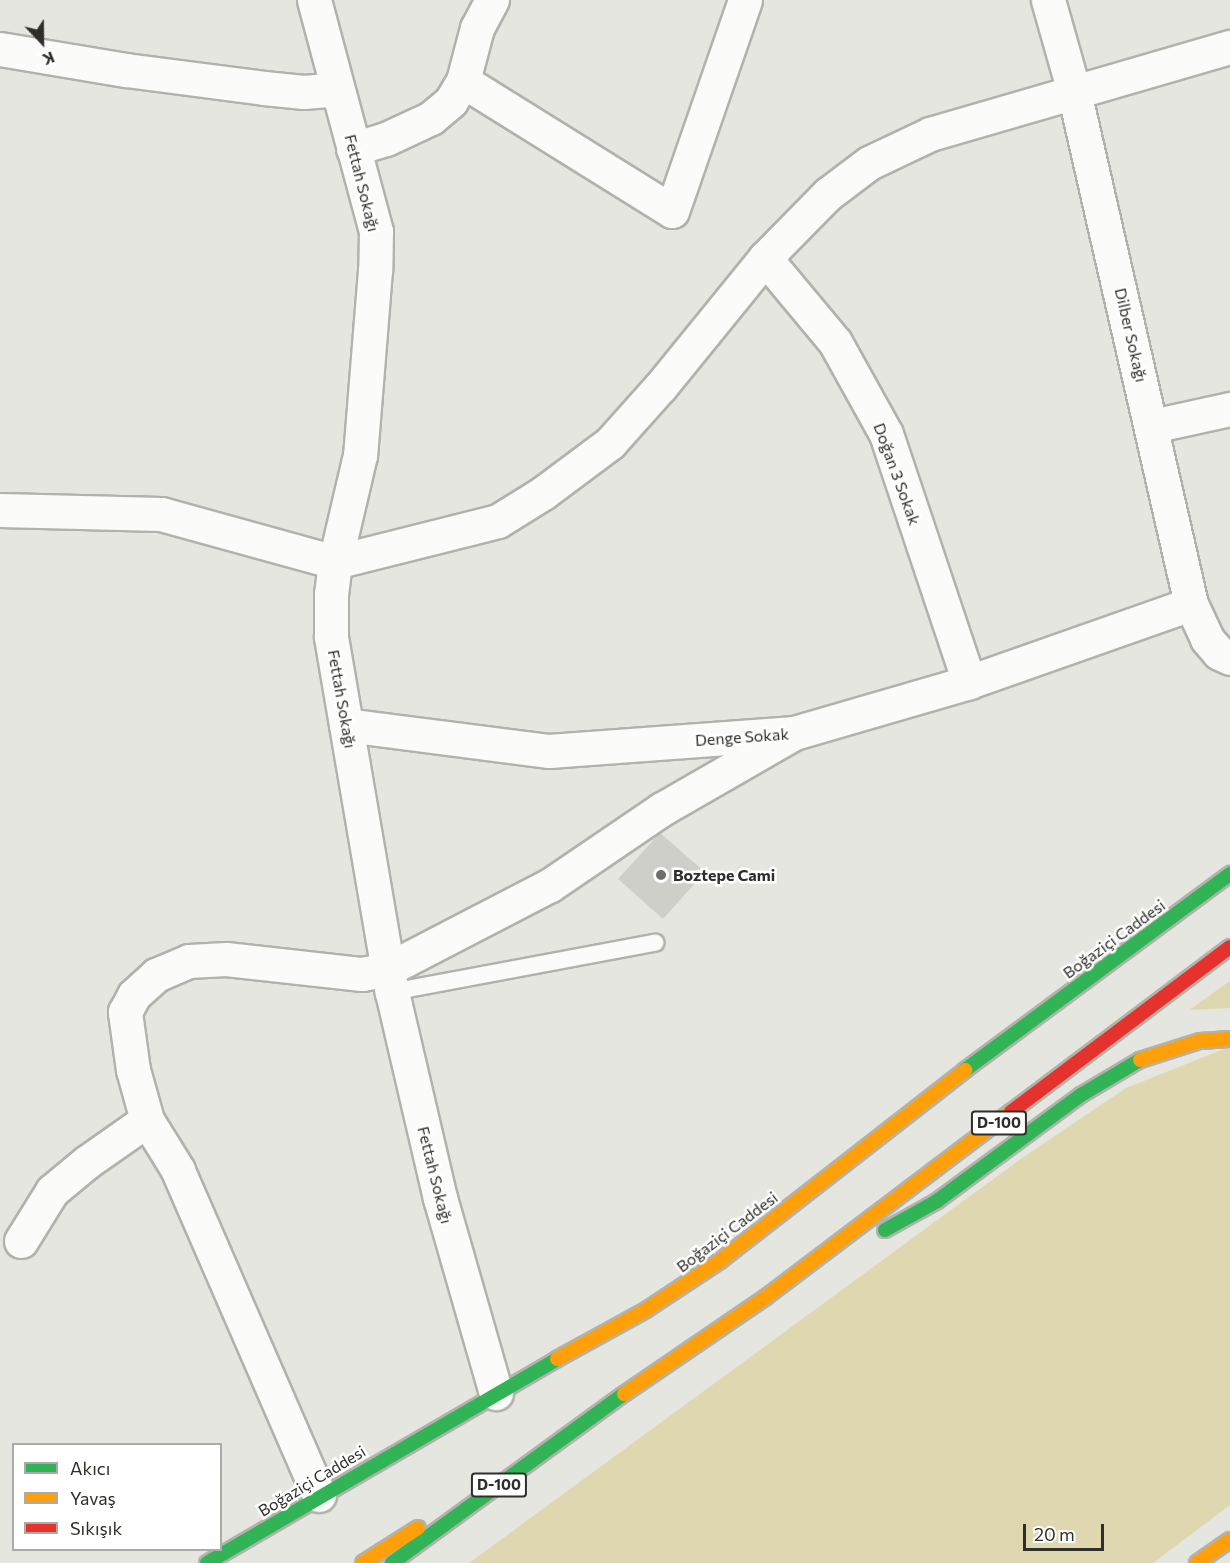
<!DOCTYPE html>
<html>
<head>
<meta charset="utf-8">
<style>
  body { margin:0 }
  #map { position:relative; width:1230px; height:1563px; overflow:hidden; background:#e6e6e0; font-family:Commissioner,sans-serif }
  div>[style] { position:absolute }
  .green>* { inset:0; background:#dfd7b0 }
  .building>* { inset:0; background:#cfcfca }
  .roads { filter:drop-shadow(2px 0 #b2b2ad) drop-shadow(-2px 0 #b2b2ad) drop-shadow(0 2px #b2b2ad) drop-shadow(0 -2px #b2b2ad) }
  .lane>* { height:16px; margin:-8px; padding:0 8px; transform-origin:8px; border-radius:8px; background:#fbfbfa }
  .street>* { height:33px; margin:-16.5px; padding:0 16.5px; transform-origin:16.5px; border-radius:16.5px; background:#fbfbfa }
  .fast>* { height:14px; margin:-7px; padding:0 7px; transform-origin:7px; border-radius:7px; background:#30b455 }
  .slow>* { height:14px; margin:-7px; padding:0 7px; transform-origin:7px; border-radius:7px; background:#ff9f0a }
  .jam>* { height:14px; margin:-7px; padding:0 7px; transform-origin:7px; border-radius:7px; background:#e5322d }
  .dots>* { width:16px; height:16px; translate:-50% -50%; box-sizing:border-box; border:3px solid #fff; border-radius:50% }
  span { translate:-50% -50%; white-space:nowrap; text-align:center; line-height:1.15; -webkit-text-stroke:5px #fff; paint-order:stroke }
  .shield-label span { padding:2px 4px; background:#fff; border:2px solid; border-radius:4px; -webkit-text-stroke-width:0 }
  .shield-label { font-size:15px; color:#2f2e29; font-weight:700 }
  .street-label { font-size:16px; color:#2f2e29 }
  .poi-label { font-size:16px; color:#2f2e29; font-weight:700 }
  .left { translate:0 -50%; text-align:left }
  .legend { position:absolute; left:12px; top:1443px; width:210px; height:108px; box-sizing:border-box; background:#fff; border:2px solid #acaba9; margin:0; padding:8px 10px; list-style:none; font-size:18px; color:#2f2e29 }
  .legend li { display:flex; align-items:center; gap:12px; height:30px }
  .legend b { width:30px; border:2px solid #acaba9 }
  .north { position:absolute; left:12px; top:12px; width:60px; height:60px; -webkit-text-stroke:4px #fff; paint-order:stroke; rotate:158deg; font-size:16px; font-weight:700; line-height:24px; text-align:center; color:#2f2e29 }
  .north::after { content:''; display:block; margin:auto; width:21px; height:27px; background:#2f2e29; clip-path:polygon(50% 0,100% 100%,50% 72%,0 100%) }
  .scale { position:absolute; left:1023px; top:1524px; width:81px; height:27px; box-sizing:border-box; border:3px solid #2f2e29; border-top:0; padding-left:8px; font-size:18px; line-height:21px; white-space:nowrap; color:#2f2e29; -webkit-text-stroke:4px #fff; paint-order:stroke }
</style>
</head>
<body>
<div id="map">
  <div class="green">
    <i style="clip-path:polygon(1230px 981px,1230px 1008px,1189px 1010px)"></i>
    <i style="clip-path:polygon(1224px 1049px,1230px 1049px,1230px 1505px,1153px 1563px,469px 1563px,1022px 1158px,1126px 1088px)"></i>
  </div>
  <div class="building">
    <i style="clip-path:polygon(660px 833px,705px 872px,663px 919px,618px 879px)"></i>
  </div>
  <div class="roads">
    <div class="lane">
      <i style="left:392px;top:992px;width:268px;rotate:-10.6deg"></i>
    </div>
    <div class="street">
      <i style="left:314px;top:0;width:239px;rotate:75deg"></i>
      <i style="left:376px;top:231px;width:39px;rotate:91deg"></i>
      <i style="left:375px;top:270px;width:186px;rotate:94.6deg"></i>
      <i style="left:360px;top:455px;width:110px;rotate:103.2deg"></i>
      <i style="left:335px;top:562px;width:31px;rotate:97deg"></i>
      <i style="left:331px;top:593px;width:44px;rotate:90deg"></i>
      <i style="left:331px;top:637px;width:360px;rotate:80.3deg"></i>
      <i style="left:392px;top:992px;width:212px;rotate:76.9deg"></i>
      <i style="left:440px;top:1198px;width:203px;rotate:74deg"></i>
      <i style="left:1048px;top:0;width:96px;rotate:74.2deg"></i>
      <i style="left:1074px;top:92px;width:525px;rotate:77.13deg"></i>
      <i style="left:1191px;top:604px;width:38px;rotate:65deg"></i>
      <i style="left:1207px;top:639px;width:18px;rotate:49deg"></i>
      <i style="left:1219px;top:653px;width:12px;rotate:24deg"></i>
      <i style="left:0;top:49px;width:128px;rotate:9.5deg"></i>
      <i style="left:126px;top:70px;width:139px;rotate:7.4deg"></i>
      <i style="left:264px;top:88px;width:40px;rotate:5.7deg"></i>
      <i style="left:304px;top:92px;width:32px;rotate:-5deg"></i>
      <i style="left:463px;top:81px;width:246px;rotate:31.9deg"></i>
      <i style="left:672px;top:211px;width:223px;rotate:-70.9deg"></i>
      <i style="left:353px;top:149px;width:34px;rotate:-17deg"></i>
      <i style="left:386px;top:139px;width:50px;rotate:-25deg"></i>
      <i style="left:431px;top:118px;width:26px;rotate:-40deg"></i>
      <i style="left:451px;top:101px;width:23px;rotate:-59deg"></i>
      <i style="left:463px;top:81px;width:55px;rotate:-75.2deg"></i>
      <i style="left:477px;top:28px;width:32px;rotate:-62deg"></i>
      <i style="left:765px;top:258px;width:109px;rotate:50.2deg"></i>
      <i style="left:835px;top:342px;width:105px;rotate:61deg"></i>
      <i style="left:886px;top:434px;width:262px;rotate:71.5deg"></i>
      <i style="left:1152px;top:426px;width:80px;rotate:-12.3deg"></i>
      <i style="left:0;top:510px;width:161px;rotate:1.4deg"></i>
      <i style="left:161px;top:514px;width:180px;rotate:15.4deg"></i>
      <i style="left:335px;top:562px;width:168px;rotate:-14.1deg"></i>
      <i style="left:498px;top:521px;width:53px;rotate:-31.9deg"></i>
      <i style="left:543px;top:493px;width:84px;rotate:-36.7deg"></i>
      <i style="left:610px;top:443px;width:76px;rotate:-48.2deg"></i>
      <i style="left:661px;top:386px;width:165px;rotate:-50.9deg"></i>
      <i style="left:765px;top:258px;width:90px;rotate:-45.5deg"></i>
      <i style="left:828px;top:194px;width:51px;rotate:-37.1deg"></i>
      <i style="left:869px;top:163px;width:68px;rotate:-25.4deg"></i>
      <i style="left:930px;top:134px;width:312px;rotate:-16.2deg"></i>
      <i style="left:346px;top:725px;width:205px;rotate:7.3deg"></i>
      <i style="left:549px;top:751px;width:246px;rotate:-4.2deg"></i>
      <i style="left:794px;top:733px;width:182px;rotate:-16.2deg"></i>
      <i style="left:969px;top:682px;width:235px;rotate:-19.4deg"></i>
      <i style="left:21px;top:1241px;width:59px;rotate:-58.2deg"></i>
      <i style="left:52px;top:1191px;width:45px;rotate:-39.6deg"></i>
      <i style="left:87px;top:1162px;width:73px;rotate:-35deg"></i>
      <i style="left:319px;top:1495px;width:354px;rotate:-113.5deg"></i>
      <i style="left:178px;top:1170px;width:59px;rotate:-121.8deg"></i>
      <i style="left:147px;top:1120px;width:52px;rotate:-105.6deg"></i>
      <i style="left:133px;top:1070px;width:59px;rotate:-97.9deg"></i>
      <i style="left:125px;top:1012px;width:19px;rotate:-62deg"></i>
      <i style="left:134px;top:995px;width:30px;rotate:-42deg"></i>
      <i style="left:156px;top:975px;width:36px;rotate:-23deg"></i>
      <i style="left:189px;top:961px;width:37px;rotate:-3deg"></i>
      <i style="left:226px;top:959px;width:137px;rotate:6.3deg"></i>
      <i style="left:362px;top:974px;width:26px;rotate:-11deg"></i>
      <i style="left:388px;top:969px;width:182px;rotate:-27.4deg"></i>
      <i style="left:550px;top:885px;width:135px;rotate:-34.2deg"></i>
      <i style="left:662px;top:809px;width:152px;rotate:-29.9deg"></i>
    </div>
    <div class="fast">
      <i style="left:965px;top:1070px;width:330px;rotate:-36.5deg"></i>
      <i style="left:885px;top:1230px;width:60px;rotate:-29.1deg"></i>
      <i style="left:937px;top:1201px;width:179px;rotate:-36.4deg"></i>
      <i style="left:1081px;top:1095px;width:69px;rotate:-30.7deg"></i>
      <i style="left:207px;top:1563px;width:405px;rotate:-30.2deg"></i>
      <i style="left:392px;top:1563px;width:287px;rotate:-36.1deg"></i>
    </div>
    <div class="slow">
      <i style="left:1140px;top:1060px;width:63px;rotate:-17.6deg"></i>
      <i style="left:1200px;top:1041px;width:30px;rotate:-4deg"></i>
      <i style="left:557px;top:1359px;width:102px;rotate:-28.8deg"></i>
      <i style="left:646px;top:1310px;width:89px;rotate:-33.5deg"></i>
      <i style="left:720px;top:1261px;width:311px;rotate:-37.9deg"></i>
      <i style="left:624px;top:1394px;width:172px;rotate:-34.3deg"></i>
      <i style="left:766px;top:1297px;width:307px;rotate:-37.1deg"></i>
      <i style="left:363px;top:1563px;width:65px;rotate:-32.5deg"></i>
      <i style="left:1197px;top:1563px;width:40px;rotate:-34.9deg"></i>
    </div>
    <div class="jam">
      <i style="left:1011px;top:1112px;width:274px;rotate:-37deg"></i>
    </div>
  </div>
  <div class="dots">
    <i style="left:661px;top:875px;background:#6f6e69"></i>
  </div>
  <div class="shield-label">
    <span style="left:999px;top:1123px">D-100</span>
    <span style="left:499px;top:1485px">D-100</span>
  </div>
  <div class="street-label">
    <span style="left:362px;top:183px;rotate:76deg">Fettah Sokağı</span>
    <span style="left:1131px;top:335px;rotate:77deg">Dilber Sokağı</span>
    <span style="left:897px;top:474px;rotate:70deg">Doğan 3 Sokak</span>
    <span style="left:342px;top:699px;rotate:80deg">Fettah Sokağı</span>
    <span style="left:742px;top:737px;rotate:-4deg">Denge Sokak</span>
    <span style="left:1114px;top:939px;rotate:-36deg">Boğaziçi Caddesi</span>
    <span style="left:435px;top:1175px;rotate:76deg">Fettah Sokağı</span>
    <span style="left:727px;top:1232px;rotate:-37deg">Boğaziçi Caddesi</span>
    <span style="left:312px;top:1481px;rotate:-31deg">Boğaziçi Caddesi</span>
  </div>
  <div class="poi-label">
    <span class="left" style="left:673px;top:875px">Boztepe Cami</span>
  </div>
  <ul class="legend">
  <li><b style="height:8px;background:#30b455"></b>Akıcı</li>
  <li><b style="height:8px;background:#ff9f0a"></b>Yavaş</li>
  <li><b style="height:8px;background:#e5322d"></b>Sıkışık</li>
  </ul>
  <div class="north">K</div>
  <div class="scale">20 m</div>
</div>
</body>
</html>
